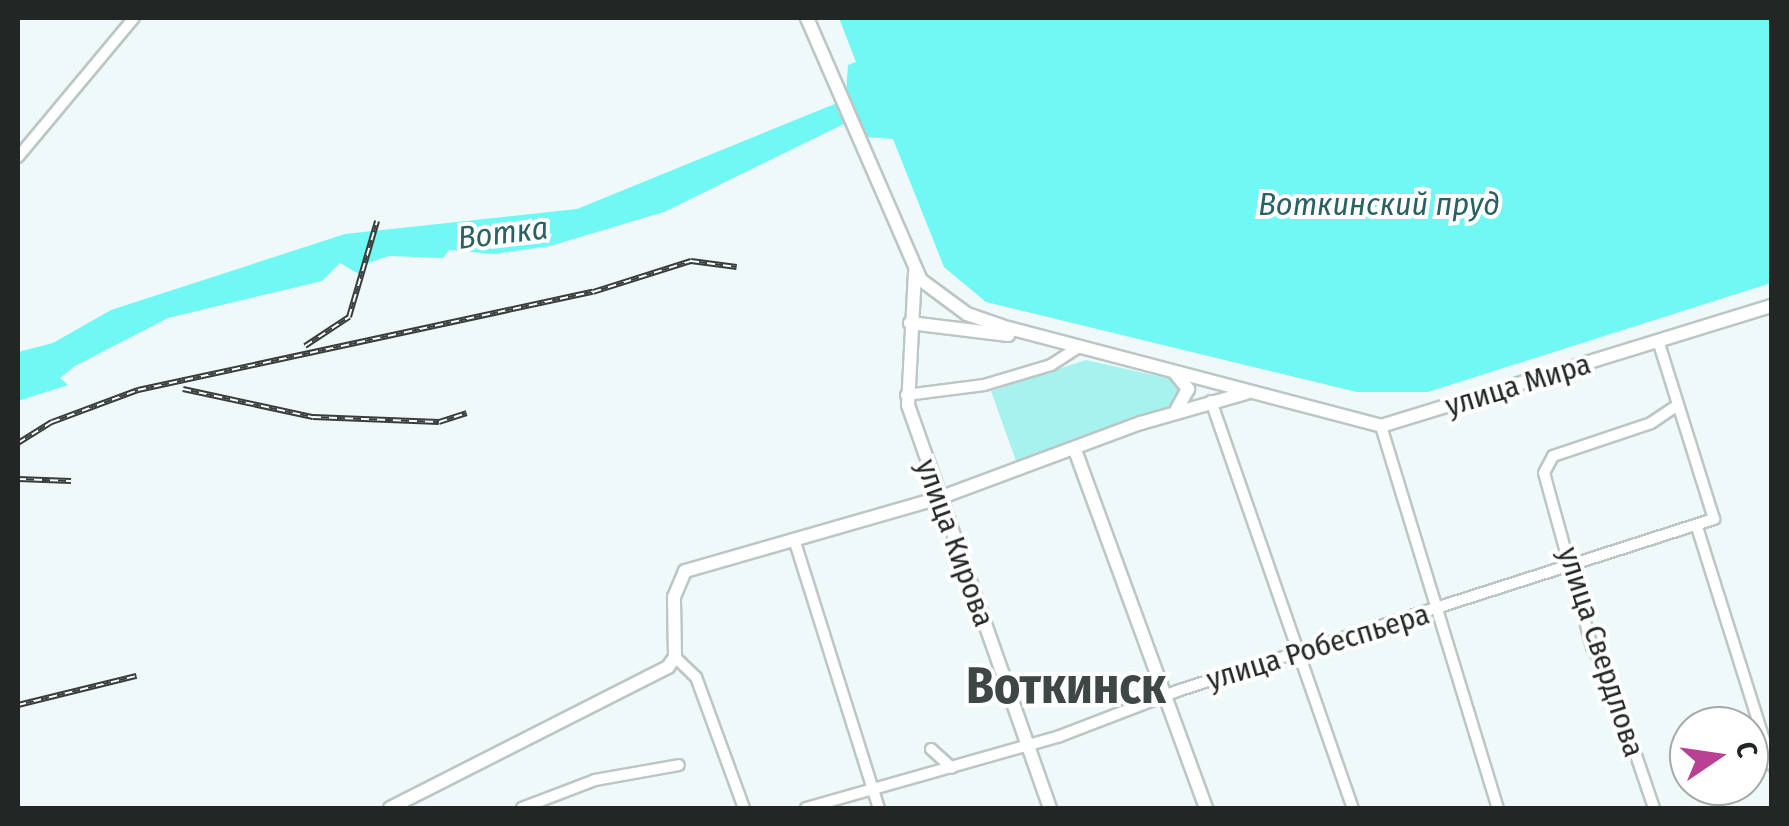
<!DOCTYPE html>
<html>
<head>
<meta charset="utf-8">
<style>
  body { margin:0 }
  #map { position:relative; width:1789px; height:826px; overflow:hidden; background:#eff9f9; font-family:"Fira Sans Condensed",sans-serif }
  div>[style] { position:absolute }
  .green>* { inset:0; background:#a5f2ef }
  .water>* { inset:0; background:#6ff8f4 }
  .roads { filter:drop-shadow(2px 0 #bcc6c5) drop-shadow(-2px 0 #bcc6c5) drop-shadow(0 2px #bcc6c5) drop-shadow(0 -2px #bcc6c5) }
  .minor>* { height:10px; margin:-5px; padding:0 5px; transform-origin:5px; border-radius:5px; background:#fff }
  .major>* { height:12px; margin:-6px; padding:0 6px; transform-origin:6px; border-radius:6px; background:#fff }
  .rail>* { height:6px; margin-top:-3px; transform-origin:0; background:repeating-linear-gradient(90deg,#fff 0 8px,#383d3c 0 16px); box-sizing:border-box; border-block:2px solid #383d3c }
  span { translate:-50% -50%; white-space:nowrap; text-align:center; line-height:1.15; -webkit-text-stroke:8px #fff; paint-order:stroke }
  .street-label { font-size:30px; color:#222625 }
  .water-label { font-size:32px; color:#296261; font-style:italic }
  .town-label { font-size:50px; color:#3e4646; font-weight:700 }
  .frame { position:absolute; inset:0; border:20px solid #222625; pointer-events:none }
  .north { position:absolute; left:1669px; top:706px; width:100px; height:100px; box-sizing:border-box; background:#fff; border:2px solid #a7a8a8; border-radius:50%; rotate:77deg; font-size:28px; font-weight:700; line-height:40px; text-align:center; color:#222625 }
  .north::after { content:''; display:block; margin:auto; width:35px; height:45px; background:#ba4093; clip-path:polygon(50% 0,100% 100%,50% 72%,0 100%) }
</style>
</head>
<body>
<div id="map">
  <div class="green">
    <i style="clip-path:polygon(1086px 360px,1175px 380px,1186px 393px,1176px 406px,1016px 461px,991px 391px)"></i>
  </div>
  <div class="water">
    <i style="clip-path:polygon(839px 18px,1771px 18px,1771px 283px,1428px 392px,1357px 392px,986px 302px,944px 267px,893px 139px,865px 137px,846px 93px,848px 65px,856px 62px)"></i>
    <i style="clip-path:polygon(842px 101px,850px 121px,664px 212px,550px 246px,494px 254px,449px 250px,443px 258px,389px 256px,365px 264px,359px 274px,340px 263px,322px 281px,168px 318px,75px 366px,60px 378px,68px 385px,18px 401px,18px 352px,53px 343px,111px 310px,345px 234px,577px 209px)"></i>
  </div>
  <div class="roads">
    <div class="minor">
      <i style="left:18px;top:157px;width:181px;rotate:-50.2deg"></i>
      <i style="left:906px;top:395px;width:79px;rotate:-7.3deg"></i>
      <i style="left:984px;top:385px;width:70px;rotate:-16.6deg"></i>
      <i style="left:1051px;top:365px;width:35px;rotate:-33deg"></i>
      <i style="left:1211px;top:401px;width:431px;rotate:70.8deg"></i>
      <i style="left:1381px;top:426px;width:400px;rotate:73deg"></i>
      <i style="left:1697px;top:527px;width:250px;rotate:72.5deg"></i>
      <i style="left:794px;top:539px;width:282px;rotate:72.5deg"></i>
      <i style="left:675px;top:657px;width:29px;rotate:44deg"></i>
      <i style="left:696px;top:677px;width:140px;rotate:69.9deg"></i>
      <i style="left:931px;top:749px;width:28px;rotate:42deg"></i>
      <i style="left:522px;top:808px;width:78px;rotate:-21deg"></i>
      <i style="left:595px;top:780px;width:85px;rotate:-10.1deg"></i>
      <i style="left:806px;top:808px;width:264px;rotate:-15.8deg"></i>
      <i style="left:1060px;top:736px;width:129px;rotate:-21deg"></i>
      <i style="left:1180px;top:690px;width:561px;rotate:-17.76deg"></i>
      <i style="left:1714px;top:519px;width:184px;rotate:-107.4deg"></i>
      <i style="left:1654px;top:808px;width:136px;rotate:-108.8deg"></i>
      <i style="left:1610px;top:679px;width:37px;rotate:-119deg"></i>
      <i style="left:1592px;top:647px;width:180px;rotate:-105.4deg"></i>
      <i style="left:1544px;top:473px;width:19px;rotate:-62deg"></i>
      <i style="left:1553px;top:456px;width:103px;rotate:-18.6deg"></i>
      <i style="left:1651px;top:423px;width:32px;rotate:-34deg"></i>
    </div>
    <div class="major">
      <i style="left:807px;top:18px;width:286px;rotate:66.5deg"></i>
      <i style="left:921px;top:280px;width:57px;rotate:36.5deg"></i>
      <i style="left:967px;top:314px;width:36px;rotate:19deg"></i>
      <i style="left:1001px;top:326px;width:393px;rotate:14.7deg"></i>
      <i style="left:1381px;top:426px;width:409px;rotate:-17.1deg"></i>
      <i style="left:915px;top:272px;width:133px;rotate:93deg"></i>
      <i style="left:908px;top:405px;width:427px;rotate:70.6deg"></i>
      <i style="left:910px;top:323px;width:99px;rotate:7deg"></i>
      <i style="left:1175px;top:373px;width:21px;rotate:51deg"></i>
      <i style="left:1188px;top:389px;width:23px;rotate:119deg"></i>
      <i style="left:1075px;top:450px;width:381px;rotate:69.9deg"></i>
      <i style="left:390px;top:808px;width:312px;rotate:-26.9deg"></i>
      <i style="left:668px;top:667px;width:12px;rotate:-55deg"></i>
      <i style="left:675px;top:657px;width:60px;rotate:-91deg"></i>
      <i style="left:674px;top:597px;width:28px;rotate:-67deg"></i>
      <i style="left:685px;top:571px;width:264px;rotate:-16deg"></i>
      <i style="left:939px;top:498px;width:215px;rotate:-20.4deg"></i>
      <i style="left:1141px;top:423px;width:109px;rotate:-15.9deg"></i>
    </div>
  </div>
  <div class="rail">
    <i style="left:305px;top:346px;width:53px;rotate:-33.4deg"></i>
    <i style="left:349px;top:317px;width:100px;rotate:-73.7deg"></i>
    <i style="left:183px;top:389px;width:133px;rotate:12.2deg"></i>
    <i style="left:313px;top:417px;width:126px;rotate:2.3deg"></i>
    <i style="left:439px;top:422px;width:29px;rotate:-18deg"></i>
    <i style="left:18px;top:443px;width:40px;rotate:-32deg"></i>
    <i style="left:52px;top:422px;width:92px;rotate:-20.4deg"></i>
    <i style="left:138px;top:390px;width:465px;rotate:-12.2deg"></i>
    <i style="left:593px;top:292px;width:103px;rotate:-17.6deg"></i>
    <i style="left:691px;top:261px;width:46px;rotate:7.4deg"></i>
    <i style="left:18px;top:479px;width:53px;rotate:2.2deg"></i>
    <i style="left:18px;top:705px;width:122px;rotate:-13.8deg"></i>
  </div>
  <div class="street-label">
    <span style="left:1518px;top:385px;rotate:-17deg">улица Мира</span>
    <span style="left:955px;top:543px;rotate:70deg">улица Кирова</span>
    <span style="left:1318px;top:647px;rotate:-17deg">улица Робеспьера</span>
    <span style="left:1601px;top:652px;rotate:72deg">улица Свердлова</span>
  </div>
  <div class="water-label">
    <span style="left:1379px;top:204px">Воткинский пруд</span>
    <span style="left:503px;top:233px;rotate:-7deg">Вотка</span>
  </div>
  <div class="town-label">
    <span style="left:1066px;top:687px">Воткинск</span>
  </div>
  <div class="frame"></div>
  <div class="north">С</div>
</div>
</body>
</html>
